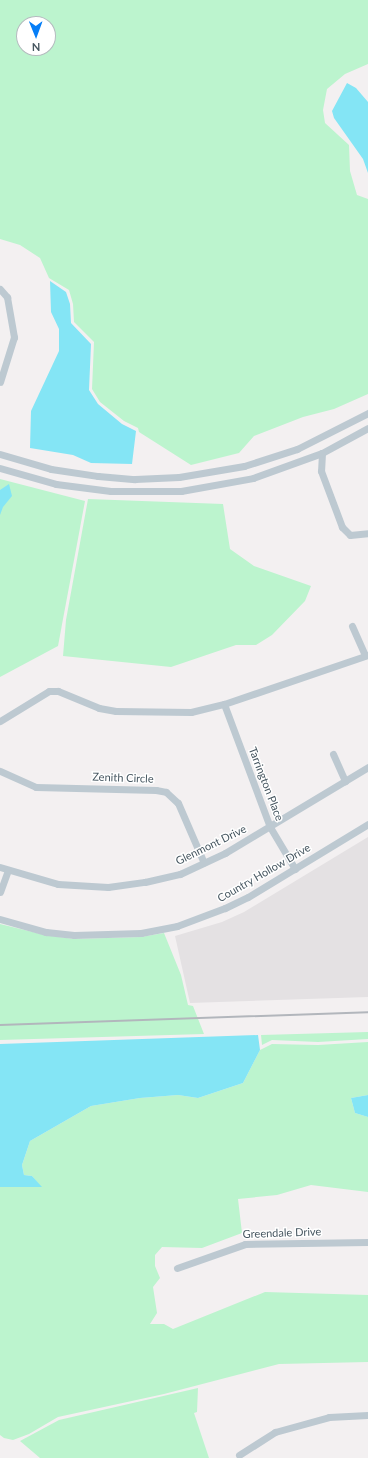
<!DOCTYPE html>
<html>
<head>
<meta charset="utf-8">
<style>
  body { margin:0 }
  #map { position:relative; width:368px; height:1458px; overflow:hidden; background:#f3f0f1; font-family:Lato,sans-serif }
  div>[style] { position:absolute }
  .education>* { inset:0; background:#e4e1e3 }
  .green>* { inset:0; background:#bcf4ce }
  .water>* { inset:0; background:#84e5f5 }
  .minor>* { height:7px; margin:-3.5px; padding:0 3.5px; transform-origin:3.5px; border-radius:3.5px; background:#bdc9d1 }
  .rail>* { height:2px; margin:-1px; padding:0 1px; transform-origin:1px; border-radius:1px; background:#b2b6bc }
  span { translate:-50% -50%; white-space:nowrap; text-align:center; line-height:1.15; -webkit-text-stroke:3px #fff; paint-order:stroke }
  .street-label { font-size:11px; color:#465660 }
  .north { position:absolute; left:16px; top:16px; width:40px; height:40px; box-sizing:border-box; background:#fff; border:1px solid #b5bbbf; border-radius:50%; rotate:179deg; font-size:11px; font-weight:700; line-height:16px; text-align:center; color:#465660 }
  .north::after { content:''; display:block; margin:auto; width:14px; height:18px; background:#067ef7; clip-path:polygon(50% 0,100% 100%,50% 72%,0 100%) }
</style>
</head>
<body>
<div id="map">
  <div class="education">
    <i style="clip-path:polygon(368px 837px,368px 997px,190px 1003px,175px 936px,222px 922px,244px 912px)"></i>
  </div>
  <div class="green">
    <i style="clip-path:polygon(evenodd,0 0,368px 0,368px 64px,345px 74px,327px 89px,323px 110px,325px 123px,349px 145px,350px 171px,357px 195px,368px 199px,368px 394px,334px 409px,303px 417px,254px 436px,239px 453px,191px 465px,139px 432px,138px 428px,124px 421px,100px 402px,92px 389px,94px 342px,74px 322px,73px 304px,69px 290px,49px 278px,40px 258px,20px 245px,0 239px,0 0,24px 24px,48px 24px,48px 48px,24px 48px,24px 24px)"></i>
    <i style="clip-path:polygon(0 479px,85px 501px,58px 646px,0 677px)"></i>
    <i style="clip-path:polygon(88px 499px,223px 504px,230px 549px,254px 566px,311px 586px,305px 601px,272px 635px,256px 645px,236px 645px,171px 667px,63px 656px,66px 620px)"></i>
    <i style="clip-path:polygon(0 924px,45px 935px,74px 939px,141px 937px,164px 933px,181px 975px,188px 1005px,193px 1006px,204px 1034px,0 1040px)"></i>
    <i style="clip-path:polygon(368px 1032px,368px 1039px,318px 1042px,272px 1040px,262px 1045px,261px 1035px)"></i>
    <i style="clip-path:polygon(368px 1042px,368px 1095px,351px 1098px,355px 1113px,368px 1117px,368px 1192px,311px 1185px,277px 1195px,238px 1199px,242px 1233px,202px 1248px,162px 1247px,155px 1255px,155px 1266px,160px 1278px,153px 1287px,157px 1313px,150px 1324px,164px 1324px,173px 1329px,265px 1292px,368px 1295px,368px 1362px,279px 1364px,164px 1394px,58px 1417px,29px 1434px,13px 1440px,4px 1438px,0 1435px,0 1187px,41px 1187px,32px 1176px,24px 1175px,22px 1165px,30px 1141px,91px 1106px,140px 1098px,178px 1095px,198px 1098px,243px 1083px,260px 1050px,272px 1044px,318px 1045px)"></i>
    <i style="clip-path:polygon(198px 1388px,197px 1412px,194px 1413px,209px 1458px,40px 1458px,20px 1441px,59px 1420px)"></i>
  </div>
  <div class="water">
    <i style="clip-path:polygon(347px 83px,356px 88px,368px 102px,368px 173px,363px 159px,334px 118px,332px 111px)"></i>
    <i style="clip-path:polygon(50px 281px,66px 292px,70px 304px,71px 323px,91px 344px,89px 390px,98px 404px,122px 424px,136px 431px,132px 464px,91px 463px,73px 455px,30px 448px,31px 411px,59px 351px,59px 329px,51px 312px)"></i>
    <i style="clip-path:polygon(9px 484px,12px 496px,3px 507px,0 515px,0 490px)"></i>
    <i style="clip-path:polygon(258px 1035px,260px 1050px,243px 1083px,198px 1098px,178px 1095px,140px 1098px,91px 1106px,30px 1141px,22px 1165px,24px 1175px,32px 1176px,42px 1187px,0 1187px,0 1044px)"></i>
    <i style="clip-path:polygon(368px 1095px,368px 1117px,355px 1113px,351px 1098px)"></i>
  </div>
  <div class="minor">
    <i style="left:0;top:289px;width:11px;rotate:49deg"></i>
    <i style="left:7px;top:297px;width:41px;rotate:80.1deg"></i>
    <i style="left:14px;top:337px;width:47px;rotate:107.3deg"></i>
    <i style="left:322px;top:453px;width:18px;rotate:93deg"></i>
    <i style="left:321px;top:471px;width:60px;rotate:69.4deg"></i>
    <i style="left:342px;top:527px;width:11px;rotate:45deg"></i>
    <i style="left:350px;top:535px;width:18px;rotate:-6deg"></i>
    <i style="left:0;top:454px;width:53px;rotate:16.4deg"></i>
    <i style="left:51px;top:469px;width:48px;rotate:8.5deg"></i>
    <i style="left:98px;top:476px;width:37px;rotate:5deg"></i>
    <i style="left:135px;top:479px;width:44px;rotate:-2.6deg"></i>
    <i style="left:179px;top:477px;width:66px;rotate:-9.6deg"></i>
    <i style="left:244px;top:466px;width:56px;rotate:-17.8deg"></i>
    <i style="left:297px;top:449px;width:80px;rotate:-26.9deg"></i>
    <i style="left:0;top:468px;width:58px;rotate:15.9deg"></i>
    <i style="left:56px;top:484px;width:55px;rotate:7.3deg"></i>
    <i style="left:111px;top:491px;width:70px"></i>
    <i style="left:181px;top:491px;width:73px;rotate:-10.2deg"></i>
    <i style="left:253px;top:478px;width:73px;rotate:-19.9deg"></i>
    <i style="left:322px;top:453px;width:52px;rotate:-28.5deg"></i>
    <i style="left:352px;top:626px;width:32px;rotate:66deg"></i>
    <i style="left:224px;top:704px;width:131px;rotate:69.5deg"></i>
    <i style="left:270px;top:827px;width:49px;rotate:59.2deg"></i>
    <i style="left:0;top:721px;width:57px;rotate:-31.5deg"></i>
    <i style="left:49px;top:691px;width:9px"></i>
    <i style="left:58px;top:691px;width:44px;rotate:22.5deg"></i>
    <i style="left:99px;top:708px;width:17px;rotate:10deg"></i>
    <i style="left:116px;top:711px;width:75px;rotate:0.8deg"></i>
    <i style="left:191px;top:712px;width:34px;rotate:-14deg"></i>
    <i style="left:224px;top:704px;width:152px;rotate:-18.8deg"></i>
    <i style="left:333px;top:754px;width:30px;rotate:66deg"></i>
    <i style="left:0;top:771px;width:39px;rotate:24deg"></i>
    <i style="left:36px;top:787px;width:120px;rotate:1.4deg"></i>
    <i style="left:156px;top:790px;width:10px;rotate:11deg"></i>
    <i style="left:166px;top:792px;width:16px;rotate:43deg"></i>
    <i style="left:178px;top:803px;width:65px;rotate:66.6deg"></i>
    <i style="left:0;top:867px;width:60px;rotate:16.3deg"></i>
    <i style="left:58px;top:884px;width:50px;rotate:3.4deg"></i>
    <i style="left:108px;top:887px;width:37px;rotate:-8deg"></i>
    <i style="left:145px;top:882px;width:36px;rotate:-13deg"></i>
    <i style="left:180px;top:874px;width:50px;rotate:-25deg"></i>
    <i style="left:225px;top:853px;width:167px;rotate:-31deg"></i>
    <i style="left:0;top:892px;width:23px;rotate:-70deg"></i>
    <i style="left:0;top:919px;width:48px;rotate:15.8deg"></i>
    <i style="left:46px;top:932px;width:28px;rotate:6deg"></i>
    <i style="left:74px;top:935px;width:67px;rotate:-1.7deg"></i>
    <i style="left:141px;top:933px;width:37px;rotate:-11deg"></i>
    <i style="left:177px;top:926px;width:51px;rotate:-20.6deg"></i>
    <i style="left:225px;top:908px;width:25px;rotate:-26deg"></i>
    <i style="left:248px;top:897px;width:140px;rotate:-31.3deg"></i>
    <i style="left:177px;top:1268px;width:72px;rotate:-19.4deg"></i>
    <i style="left:245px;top:1244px;width:123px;rotate:-0.9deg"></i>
    <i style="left:239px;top:1455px;width:43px;rotate:-32.6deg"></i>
    <i style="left:275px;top:1432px;width:56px;rotate:-15.5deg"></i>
    <i style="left:329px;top:1417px;width:39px;rotate:-3deg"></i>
  </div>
  <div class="rail">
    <i style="left:0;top:1025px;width:368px;rotate:-2deg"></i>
  </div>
  <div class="street-label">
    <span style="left:123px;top:778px;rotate:2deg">Zenith Circle</span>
    <span style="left:266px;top:784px;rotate:69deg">Tarrington Place</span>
    <span style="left:211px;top:845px;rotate:-26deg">Glenmont Drive</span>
    <span style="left:264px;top:873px;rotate:-30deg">Country Hollow Drive</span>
    <span style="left:282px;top:1233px;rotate:-2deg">Greendale Drive</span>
  </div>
  <div class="north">N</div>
</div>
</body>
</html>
